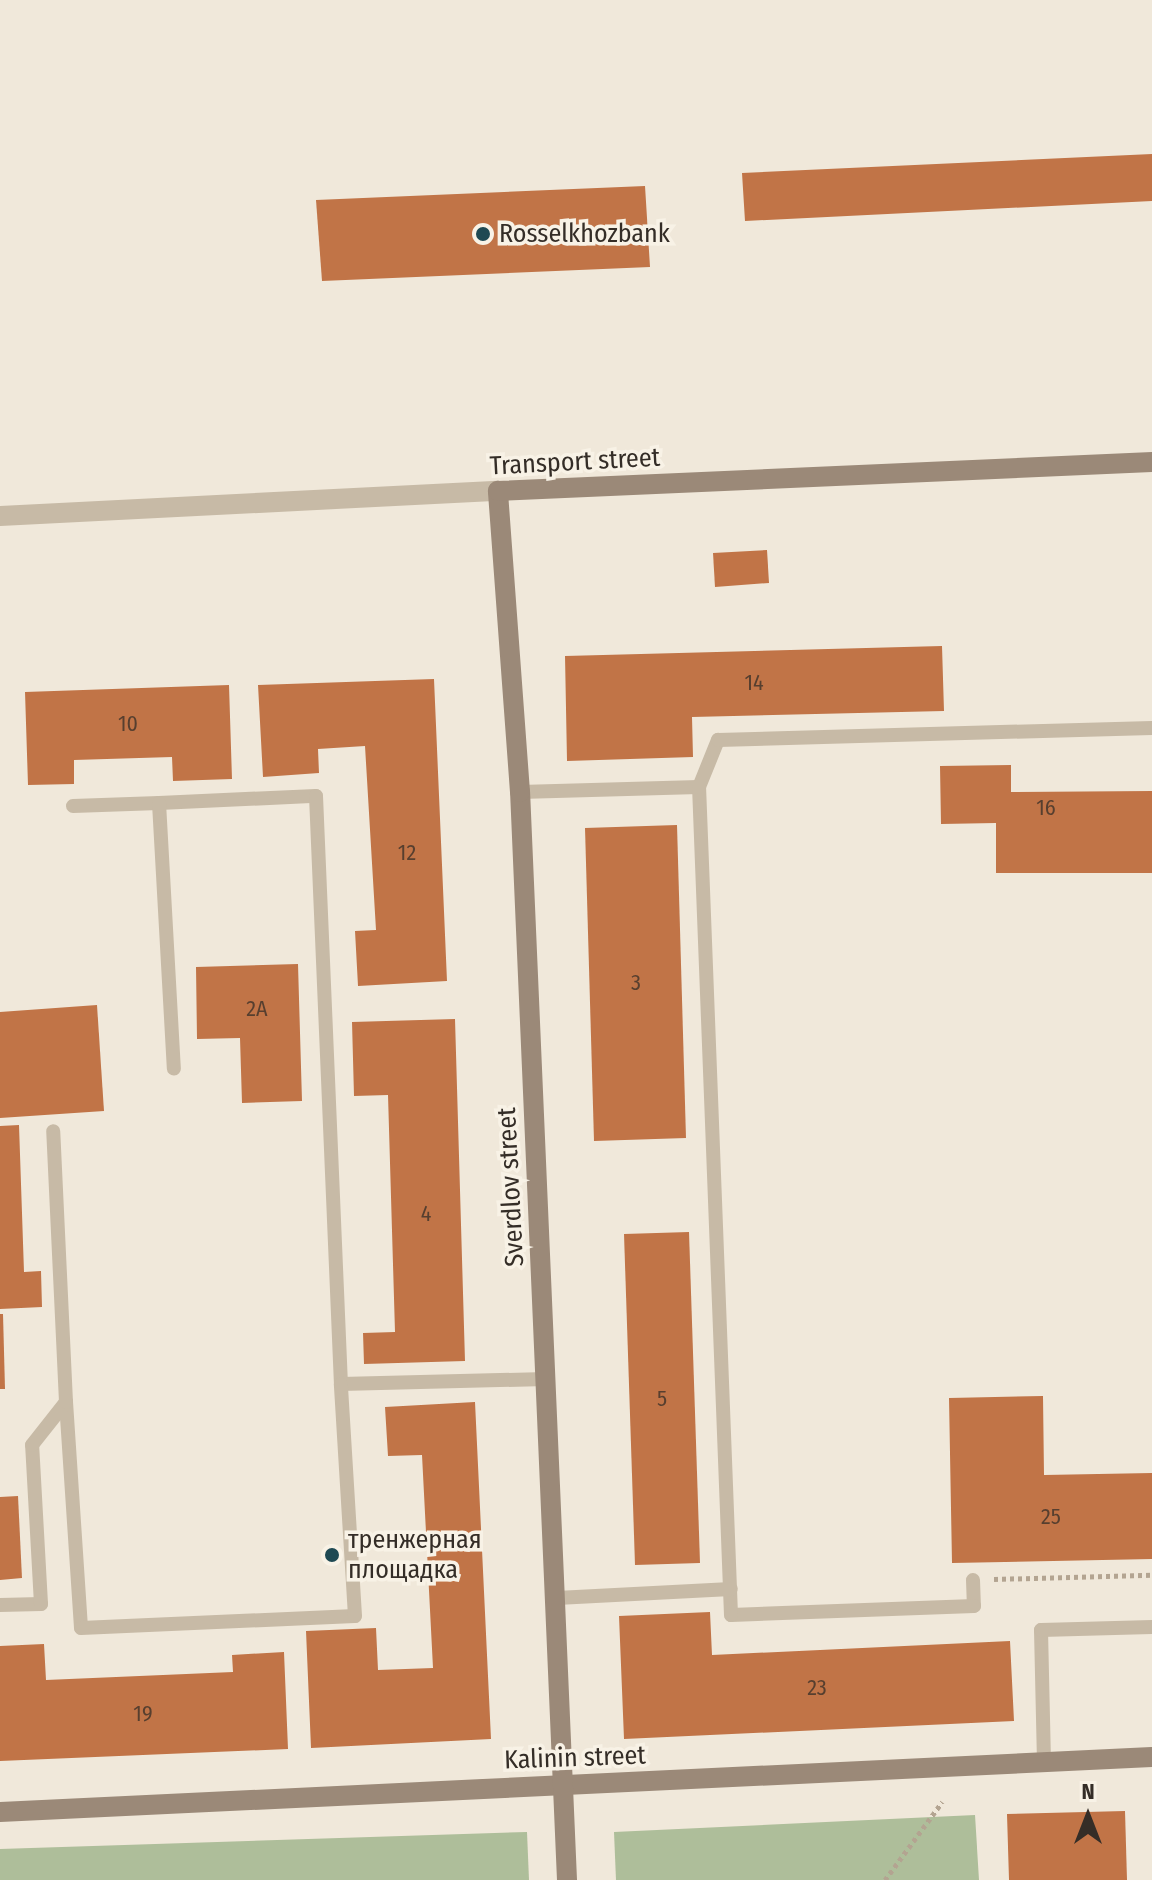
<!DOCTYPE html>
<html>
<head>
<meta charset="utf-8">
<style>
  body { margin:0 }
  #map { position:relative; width:1152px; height:1880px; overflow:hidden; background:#f0e8da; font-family:"Fira Sans Condensed",sans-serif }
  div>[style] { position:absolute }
  .green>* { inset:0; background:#aebe9a }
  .building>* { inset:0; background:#c17447 }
  .path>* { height:5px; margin-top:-2.5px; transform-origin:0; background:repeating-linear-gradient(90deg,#b3a491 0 4px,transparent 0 8px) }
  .lane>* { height:14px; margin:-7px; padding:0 7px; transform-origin:7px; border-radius:7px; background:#c7baa6 }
  .street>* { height:20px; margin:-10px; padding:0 10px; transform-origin:10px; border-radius:10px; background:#c7baa6 }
  .secondary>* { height:20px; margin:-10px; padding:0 10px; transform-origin:10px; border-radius:10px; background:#9b8978 }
  .dots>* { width:22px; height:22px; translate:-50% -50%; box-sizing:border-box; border:4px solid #f8f2e6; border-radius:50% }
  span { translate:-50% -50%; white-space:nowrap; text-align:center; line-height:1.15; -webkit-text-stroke:7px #f8f2e6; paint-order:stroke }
  .number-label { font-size:22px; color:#573f2f }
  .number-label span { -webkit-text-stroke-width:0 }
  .poi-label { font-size:26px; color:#342d27 }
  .left { translate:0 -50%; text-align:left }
  .street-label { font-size:26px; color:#342d27 }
  .north { position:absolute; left:1048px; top:1776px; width:80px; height:80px; -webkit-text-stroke:6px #f8f2e6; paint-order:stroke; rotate:0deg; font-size:22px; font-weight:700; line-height:32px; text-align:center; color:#342d27 }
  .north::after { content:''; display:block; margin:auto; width:28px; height:36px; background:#342d27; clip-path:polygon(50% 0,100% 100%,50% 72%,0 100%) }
</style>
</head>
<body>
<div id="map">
  <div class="green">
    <i style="clip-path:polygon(975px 1815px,979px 1880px,616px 1880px,614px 1832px)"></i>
    <i style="clip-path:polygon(527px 1832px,529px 1880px,0 1880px,0 1849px)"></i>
  </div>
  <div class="building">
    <i style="clip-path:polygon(1152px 154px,1152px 201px,745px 221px,742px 173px)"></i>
    <i style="clip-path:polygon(645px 186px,650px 267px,322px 281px,316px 200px)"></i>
    <i style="clip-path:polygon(767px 550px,769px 583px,715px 587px,713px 553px)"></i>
    <i style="clip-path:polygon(942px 646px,944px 711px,692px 717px,693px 757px,567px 761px,565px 656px)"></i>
    <i style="clip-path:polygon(434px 679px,447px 981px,358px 986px,355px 931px,376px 930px,365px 746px,318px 749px,319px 773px,263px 777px,258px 685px)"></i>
    <i style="clip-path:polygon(229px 685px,232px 779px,173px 781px,172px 757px,74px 760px,74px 784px,28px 785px,25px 692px)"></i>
    <i style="clip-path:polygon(1011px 765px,1011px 792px,1152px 791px,1152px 873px,996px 873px,996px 823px,941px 824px,940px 766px)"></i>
    <i style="clip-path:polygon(677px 825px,686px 1138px,594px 1141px,585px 828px)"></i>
    <i style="clip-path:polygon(298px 964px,302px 1101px,242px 1103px,240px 1038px,197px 1039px,196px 967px)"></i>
    <i style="clip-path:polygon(97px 1005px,104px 1111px,0 1118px,0 1012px)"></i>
    <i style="clip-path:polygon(455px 1019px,465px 1361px,364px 1364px,363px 1333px,395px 1332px,388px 1095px,354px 1096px,352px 1022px)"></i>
    <i style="clip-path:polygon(19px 1125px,24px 1272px,41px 1271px,42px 1307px,0 1309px,0 1126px)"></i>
    <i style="clip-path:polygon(689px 1232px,700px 1563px,635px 1565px,624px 1234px)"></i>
    <i style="clip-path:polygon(0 1314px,3px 1314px,5px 1389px,0 1389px)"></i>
    <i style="clip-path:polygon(1043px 1396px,1044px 1475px,1152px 1473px,1152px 1559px,952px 1563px,949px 1398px)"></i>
    <i style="clip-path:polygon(475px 1402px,491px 1739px,311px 1748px,306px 1631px,376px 1628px,378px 1670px,433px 1668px,422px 1455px,388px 1456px,385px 1407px)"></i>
    <i style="clip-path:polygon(18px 1496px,22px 1578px,0 1580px,0 1497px)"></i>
    <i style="clip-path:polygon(710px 1612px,712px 1655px,1010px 1641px,1014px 1721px,624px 1739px,619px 1616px)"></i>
    <i style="clip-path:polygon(44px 1644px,46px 1680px,233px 1672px,232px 1655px,284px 1652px,288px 1749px,0 1761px,0 1646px)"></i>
    <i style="clip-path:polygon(1125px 1811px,1127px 1880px,1009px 1880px,1007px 1814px)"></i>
  </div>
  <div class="path">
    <i style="left:994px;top:1579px;width:158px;rotate:-1.5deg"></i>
    <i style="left:885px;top:1880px;width:97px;rotate:-53.8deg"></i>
  </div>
  <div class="lane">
    <i style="left:520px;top:792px;width:179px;rotate:-1.6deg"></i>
    <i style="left:159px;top:803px;width:157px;rotate:-2.6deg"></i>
    <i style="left:316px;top:796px;width:589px;rotate:87.57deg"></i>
    <i style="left:341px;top:1384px;width:205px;rotate:-1.4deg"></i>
    <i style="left:73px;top:806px;width:86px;rotate:-2deg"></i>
    <i style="left:159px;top:803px;width:266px;rotate:86.8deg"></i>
    <i style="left:66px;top:1402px;width:226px;rotate:86.2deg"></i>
    <i style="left:81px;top:1628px;width:274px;rotate:-2.5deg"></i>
    <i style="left:355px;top:1616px;width:232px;rotate:-93.5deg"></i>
    <i style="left:973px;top:1580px;width:26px;rotate:88deg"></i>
    <i style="left:974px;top:1606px;width:243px;rotate:177.9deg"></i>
    <i style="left:731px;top:1615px;width:829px;rotate:-92.21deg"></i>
    <i style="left:699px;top:787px;width:51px;rotate:-68deg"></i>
    <i style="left:718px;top:740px;width:434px;rotate:-1.6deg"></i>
    <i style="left:557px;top:1598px;width:174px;rotate:-3deg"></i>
    <i style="left:0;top:1605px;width:41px;rotate:-1.4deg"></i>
    <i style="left:41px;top:1604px;width:159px;rotate:-93.2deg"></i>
    <i style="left:32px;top:1445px;width:55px;rotate:-51.7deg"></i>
    <i style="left:66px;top:1402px;width:271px;rotate:-92.7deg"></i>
    <i style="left:1044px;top:1762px;width:132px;rotate:-91.3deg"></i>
    <i style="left:1041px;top:1630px;width:111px;rotate:-1.5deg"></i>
  </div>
  <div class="street">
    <i style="left:0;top:516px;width:499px;rotate:-2.9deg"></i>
  </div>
  <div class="secondary">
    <i style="left:0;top:1812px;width:1153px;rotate:-2.73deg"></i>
    <i style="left:567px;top:1880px;width:1089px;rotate:-92.47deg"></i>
    <i style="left:520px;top:792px;width:302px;rotate:-94.2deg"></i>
    <i style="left:498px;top:491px;width:655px;rotate:-2.54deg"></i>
  </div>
  <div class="dots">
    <i style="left:483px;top:234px;background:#1e4953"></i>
    <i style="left:332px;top:1555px;background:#1e4953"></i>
  </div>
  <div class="number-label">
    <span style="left:754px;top:683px">14</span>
    <span style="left:128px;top:724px">10</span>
    <span style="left:1046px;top:808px">16</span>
    <span style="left:407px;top:853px">12</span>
    <span style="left:636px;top:983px">3</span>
    <span style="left:257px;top:1009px">2А</span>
    <span style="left:426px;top:1214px">4</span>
    <span style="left:662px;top:1399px">5</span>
    <span style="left:1051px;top:1517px">25</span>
    <span style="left:817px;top:1688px">23</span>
    <span style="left:143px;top:1714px">19</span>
  </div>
  <div class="poi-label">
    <span class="left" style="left:499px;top:234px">Rosselkhozbank</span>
    <span class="left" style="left:348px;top:1555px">тренжерная<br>площадка</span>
  </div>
  <div class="street-label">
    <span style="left:575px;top:462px;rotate:-3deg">Transport street</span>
    <span style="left:511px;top:1187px;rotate:-93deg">Sverdlov street</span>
    <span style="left:575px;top:1758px;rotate:-2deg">Kalinin street</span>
  </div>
  <div class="north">N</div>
</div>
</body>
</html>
